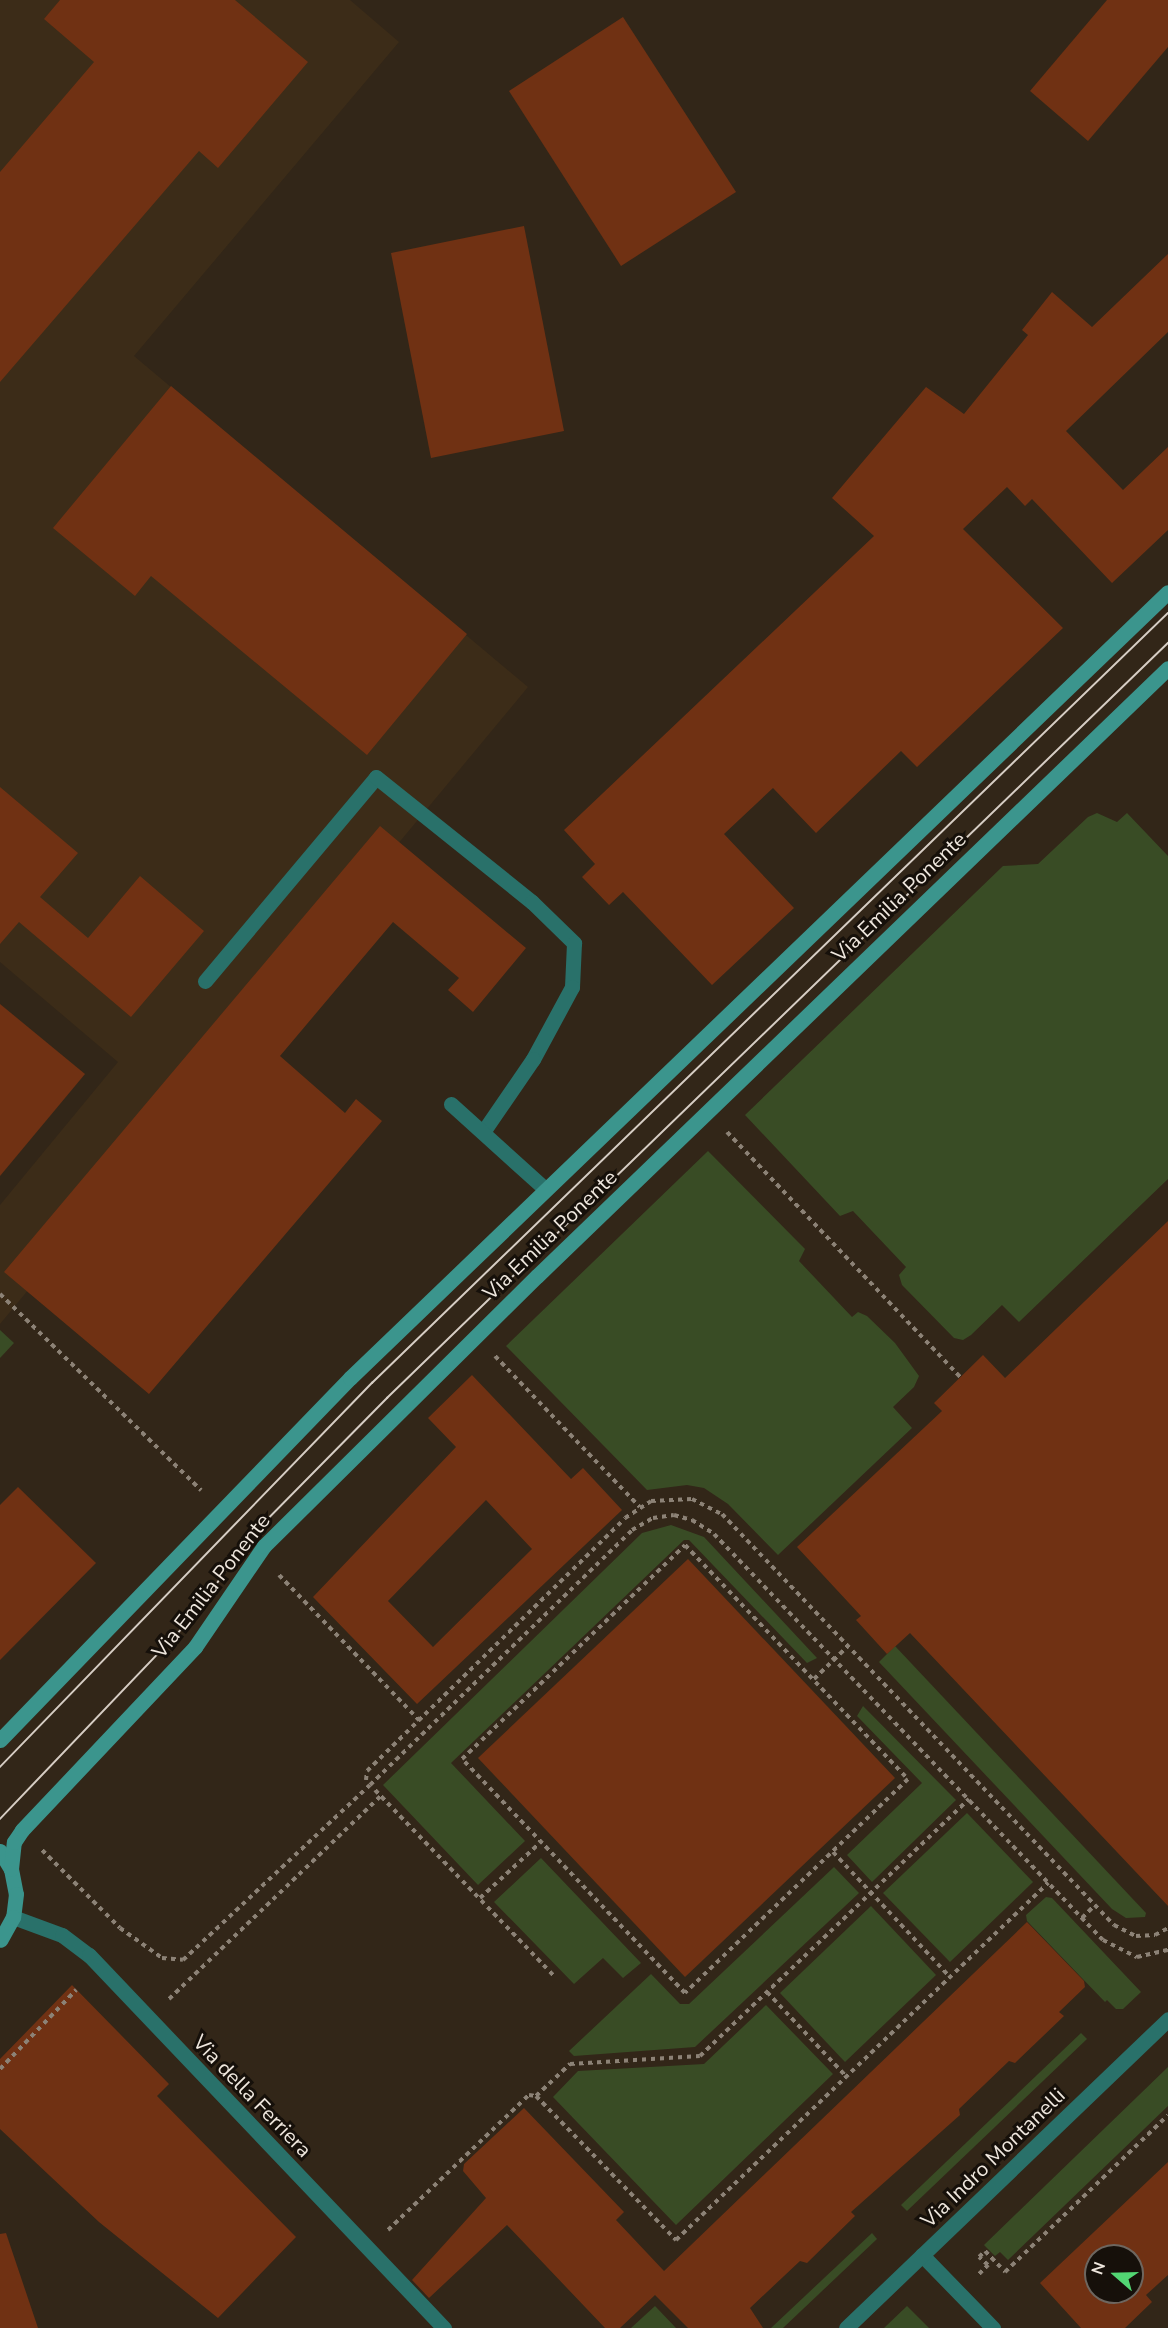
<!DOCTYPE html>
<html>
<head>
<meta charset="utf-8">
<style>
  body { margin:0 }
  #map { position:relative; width:1168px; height:2328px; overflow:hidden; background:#322618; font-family:"Nunito Sans",sans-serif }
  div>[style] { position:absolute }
  .built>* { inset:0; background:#3c2c18 }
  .green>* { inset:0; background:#394c25 }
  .building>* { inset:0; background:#703113 }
  .path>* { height:4px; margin-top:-2px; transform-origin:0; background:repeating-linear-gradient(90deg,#8c8276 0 4.5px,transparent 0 9px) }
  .service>* { height:15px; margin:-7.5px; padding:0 7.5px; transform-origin:7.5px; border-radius:7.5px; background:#29716a }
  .minor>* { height:15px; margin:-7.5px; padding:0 7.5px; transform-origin:7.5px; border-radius:7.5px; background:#29716a }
  .secondary>* { height:15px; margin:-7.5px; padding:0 7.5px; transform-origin:7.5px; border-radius:7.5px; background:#3b958d }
  .tram>* { height:1.5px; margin:-0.75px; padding:0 0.75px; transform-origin:0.75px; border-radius:0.75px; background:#d6cdc4 }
  span { translate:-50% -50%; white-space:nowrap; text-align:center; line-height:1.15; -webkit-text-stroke:6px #16100a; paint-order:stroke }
  .street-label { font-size:21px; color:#efe7de }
  .north { position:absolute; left:1084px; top:2244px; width:60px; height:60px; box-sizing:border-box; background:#16100a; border:2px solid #6d665f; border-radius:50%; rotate:290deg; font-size:16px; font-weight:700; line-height:24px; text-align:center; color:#efe7de }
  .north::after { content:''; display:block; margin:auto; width:21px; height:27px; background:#52d673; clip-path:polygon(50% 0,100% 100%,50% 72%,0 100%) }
</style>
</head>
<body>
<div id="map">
  <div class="built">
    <i style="clip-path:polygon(0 0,350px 0,399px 42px,134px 356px,528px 687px,0 1324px,0 1205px,118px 1062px,0 962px)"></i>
  </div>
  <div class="green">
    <i style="clip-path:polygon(1097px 813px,1117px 822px,1127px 813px,1168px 856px,1168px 1179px,1019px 1322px,1002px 1305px,971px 1335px,963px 1340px,954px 1338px,902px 1285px,899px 1275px,906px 1267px,853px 1211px,840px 1216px,745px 1115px,1003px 866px,1038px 864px,1088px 817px)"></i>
    <i style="clip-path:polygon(708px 1151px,805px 1249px,799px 1261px,852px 1317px,858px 1312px,867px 1316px,895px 1343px,919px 1376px,914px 1387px,893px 1407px,912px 1428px,778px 1555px,728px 1504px,704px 1488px,687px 1485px,647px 1490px,506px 1346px)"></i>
    <i style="clip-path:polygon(0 1330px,14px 1343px,0 1358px)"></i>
    <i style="clip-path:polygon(671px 1525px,704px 1537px,817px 1658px,807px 1663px,689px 1540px,684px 1540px,451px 1763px,525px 1841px,478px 1885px,383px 1785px,642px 1533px)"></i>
    <i style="clip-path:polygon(895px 1646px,1146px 1913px,1145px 1917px,1126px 1918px,1112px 1909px,879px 1662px)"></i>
    <i style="clip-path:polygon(863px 1706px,956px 1800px,872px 1882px,847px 1855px,922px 1783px,857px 1716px)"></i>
    <i style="clip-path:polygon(967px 1813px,1033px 1882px,950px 1962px,883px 1893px)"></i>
    <i style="clip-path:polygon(541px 1858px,641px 1963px,623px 1978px,603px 1958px,574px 1984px,494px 1902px)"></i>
    <i style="clip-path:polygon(834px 1867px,859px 1893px,695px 2047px,574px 2056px,569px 2051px,651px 1974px,680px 2004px,689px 2004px)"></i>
    <i style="clip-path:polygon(1046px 1897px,1052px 1898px,1141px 1992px,1123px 2009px,1116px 2009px,1107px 2000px,1105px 2002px,1027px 1921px,1026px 1915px)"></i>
    <i style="clip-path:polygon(871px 1906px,936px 1975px,845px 2062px,780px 1993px)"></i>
    <i style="clip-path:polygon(766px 2005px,833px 2074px,676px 2225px,553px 2097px,578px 2071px,704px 2064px)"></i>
    <i style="clip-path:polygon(1081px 2033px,1087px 2039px,907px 2211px,901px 2205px)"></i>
    <i style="clip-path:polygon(1168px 2067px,1168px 2106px,1008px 2260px,1000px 2252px,995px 2256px,984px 2245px)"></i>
    <i style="clip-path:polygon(872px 2233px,877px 2239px,783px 2328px,771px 2328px)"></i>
    <i style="clip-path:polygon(655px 2306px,676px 2328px,631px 2328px)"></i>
    <i style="clip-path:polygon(907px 2306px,929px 2328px,884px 2328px)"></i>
  </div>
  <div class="building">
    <i style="clip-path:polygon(60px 0,235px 0,308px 62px,218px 168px,199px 151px,0 382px,0 172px,94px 62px,44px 19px)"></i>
    <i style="clip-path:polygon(1107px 0,1168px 0,1168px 47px,1088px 141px,1030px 91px)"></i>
    <i style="clip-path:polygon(623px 17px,736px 192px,621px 266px,509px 91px)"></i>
    <i style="clip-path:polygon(524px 226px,564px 431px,431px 458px,391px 253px)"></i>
    <i style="clip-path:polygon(1168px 254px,1168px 332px,1066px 431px,1123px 490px,1168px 447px,1168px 530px,1112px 583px,1032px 499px,1025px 506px,1007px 487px,963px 529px,1063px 628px,917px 767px,901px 751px,816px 833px,773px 788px,724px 834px,794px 908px,712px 985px,623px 892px,609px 905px,582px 877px,595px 864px,564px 830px,874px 536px,832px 498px,926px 387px,964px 414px,1028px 335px,1022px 330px,1052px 292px,1092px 327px)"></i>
    <i style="clip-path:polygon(171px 386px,467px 634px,367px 755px,151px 576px,135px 596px,53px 528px)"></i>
    <i style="clip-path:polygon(0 787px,78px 853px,40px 897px,88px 938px,140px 876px,204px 931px,131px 1017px,19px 922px,0 944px)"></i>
    <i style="clip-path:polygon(380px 826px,526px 948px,473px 1012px,448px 990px,459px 978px,393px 922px,280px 1056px,345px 1113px,356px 1099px,382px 1121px,149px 1394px,4px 1272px)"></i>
    <i style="clip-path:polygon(0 1004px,85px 1074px,0 1176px)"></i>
    <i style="clip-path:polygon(1168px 1221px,1168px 1906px,910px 1633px,887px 1654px,856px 1620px,861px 1616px,797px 1547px,942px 1411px,934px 1403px,983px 1355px,1005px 1378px)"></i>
    <i style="clip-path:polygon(evenodd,472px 1375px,571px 1479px,583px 1468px,622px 1510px,417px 1704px,313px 1597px,456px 1447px,428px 1418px,472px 1375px,486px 1500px,532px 1549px,433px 1647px,388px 1601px,486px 1500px)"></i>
    <i style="clip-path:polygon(18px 1487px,96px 1563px,0 1660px,0 1505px)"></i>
    <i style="clip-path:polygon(688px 1559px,895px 1778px,685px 1977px,478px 1758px)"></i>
    <i style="clip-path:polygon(1027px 1922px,1084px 1981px,1085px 1987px,1059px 2012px,1064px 2016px,1015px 2063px,1009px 2061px,959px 2109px,960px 2115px,851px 2212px,855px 2216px,807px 2263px,800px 2261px,750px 2308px,763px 2328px,688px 2328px,655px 2295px,620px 2328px,605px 2328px,507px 2225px,429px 2298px,412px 2280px,486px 2198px,463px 2171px,464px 2164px,524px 2108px,624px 2212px,616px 2220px,664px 2271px)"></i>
    <i style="clip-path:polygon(72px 1985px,169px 2084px,157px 2096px,296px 2237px,218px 2318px,99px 2222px,0 2129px,0 2059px)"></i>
    <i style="clip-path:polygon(evenodd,1168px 2162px,1168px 2275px,1146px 2295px,1152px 2302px,1125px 2328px,1081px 2328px,1040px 2283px,1168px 2162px,1096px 2256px,1132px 2256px,1132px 2292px,1096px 2292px,1096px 2256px)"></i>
    <i style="clip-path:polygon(6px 2233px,38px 2328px,0 2328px,0 2234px)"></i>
  </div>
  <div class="path">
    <i style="left:727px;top:1132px;width:338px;rotate:46.4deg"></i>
    <i style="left:0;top:1294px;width:281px;rotate:44.3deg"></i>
    <i style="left:495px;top:1356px;width:209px;rotate:46.2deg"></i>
    <i style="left:685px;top:1545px;width:323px;rotate:46.4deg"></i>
    <i style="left:908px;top:1779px;width:309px;rotate:136.2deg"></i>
    <i style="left:685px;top:1993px;width:323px;rotate:-133.6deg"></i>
    <i style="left:462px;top:1759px;width:309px;rotate:-43.8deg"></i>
    <i style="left:279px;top:1575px;width:202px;rotate:46deg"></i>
    <i style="left:814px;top:1679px;width:47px;rotate:-44.1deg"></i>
    <i style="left:366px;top:1780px;width:9px;rotate:-84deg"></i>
    <i style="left:367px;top:1771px;width:361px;rotate:-44.4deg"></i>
    <i style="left:625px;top:1518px;width:31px;rotate:-33deg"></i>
    <i style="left:651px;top:1501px;width:41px;rotate:-2.8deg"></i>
    <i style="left:692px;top:1499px;width:34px;rotate:27deg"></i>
    <i style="left:722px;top:1514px;width:568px;rotate:46.36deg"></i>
    <i style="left:1114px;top:1925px;width:25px;rotate:27deg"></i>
    <i style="left:1136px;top:1936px;width:19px;rotate:-3deg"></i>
    <i style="left:1155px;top:1935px;width:15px;rotate:-28deg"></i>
    <i style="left:375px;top:1790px;width:257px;rotate:46.1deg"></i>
    <i style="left:42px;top:1850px;width:110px;rotate:45deg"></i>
    <i style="left:120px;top:1928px;width:52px;rotate:35.5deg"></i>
    <i style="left:162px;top:1958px;width:21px;rotate:5deg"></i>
    <i style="left:183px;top:1960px;width:256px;rotate:-43.1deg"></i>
    <i style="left:370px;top:1785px;width:366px;rotate:-44.2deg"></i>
    <i style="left:632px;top:1530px;width:24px;rotate:-30deg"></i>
    <i style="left:653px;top:1518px;width:21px;rotate:-8deg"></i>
    <i style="left:674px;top:1515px;width:19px;rotate:16deg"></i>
    <i style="left:692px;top:1520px;width:26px;rotate:32deg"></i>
    <i style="left:714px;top:1534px;width:562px;rotate:46.23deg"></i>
    <i style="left:1103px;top:1940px;width:38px;rotate:27deg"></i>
    <i style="left:1137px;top:1957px;width:32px;rotate:-13deg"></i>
    <i style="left:833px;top:1852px;width:171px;rotate:46.9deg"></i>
    <i style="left:480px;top:1898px;width:83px;rotate:-42.6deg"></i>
    <i style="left:1082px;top:1918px;width:18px;rotate:-45deg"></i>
    <i style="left:767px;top:1992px;width:115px;rotate:46.8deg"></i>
    <i style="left:169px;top:1999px;width:294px;rotate:-43.8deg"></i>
    <i style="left:0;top:2069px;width:110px;rotate:-46.1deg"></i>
    <i style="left:536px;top:2096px;width:201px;rotate:45.8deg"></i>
    <i style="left:676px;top:2240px;width:516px;rotate:-43.82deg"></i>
    <i style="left:388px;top:2230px;width:195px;rotate:-43.8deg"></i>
    <i style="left:529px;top:2095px;width:7px;rotate:8deg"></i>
    <i style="left:536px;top:2096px;width:47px;rotate:-43.3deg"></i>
    <i style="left:570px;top:2064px;width:130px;rotate:-3.5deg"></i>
    <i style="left:700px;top:2056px;width:372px;rotate:-43.7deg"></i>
    <i style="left:979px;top:2274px;width:13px;rotate:-45deg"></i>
    <i style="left:988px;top:2265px;width:12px;rotate:-138deg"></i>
    <i style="left:979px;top:2257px;width:8px;rotate:-45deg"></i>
    <i style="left:985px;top:2251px;width:29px;rotate:46deg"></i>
    <i style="left:1005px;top:2272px;width:226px;rotate:-43.9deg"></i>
  </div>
  <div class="service">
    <i style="left:205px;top:981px;width:266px;rotate:-50deg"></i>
    <i style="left:376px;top:777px;width:200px;rotate:38.7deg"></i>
    <i style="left:532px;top:902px;width:59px;rotate:44.3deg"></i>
    <i style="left:574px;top:943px;width:44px;rotate:92.6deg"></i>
    <i style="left:572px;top:987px;width:82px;rotate:118.4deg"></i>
    <i style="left:533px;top:1059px;width:88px;rotate:124.4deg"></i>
    <i style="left:451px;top:1104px;width:125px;rotate:42.1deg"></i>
  </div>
  <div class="minor">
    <i style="left:13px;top:1917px;width:52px;rotate:20.2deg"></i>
    <i style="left:62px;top:1935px;width:34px;rotate:37deg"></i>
    <i style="left:89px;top:1955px;width:515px;rotate:46.42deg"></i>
    <i style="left:922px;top:2255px;width:102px;rotate:45.8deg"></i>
    <i style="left:846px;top:2328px;width:446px;rotate:-43.8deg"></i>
  </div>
  <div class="secondary">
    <i style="left:0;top:1740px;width:504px;rotate:-45.97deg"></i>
    <i style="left:350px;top:1378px;width:1134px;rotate:-43.86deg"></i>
    <i style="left:0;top:1851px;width:21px;rotate:59deg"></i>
    <i style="left:11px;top:1869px;width:25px;rotate:79deg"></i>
    <i style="left:16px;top:1894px;width:23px;rotate:97deg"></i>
    <i style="left:13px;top:1917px;width:26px;rotate:119deg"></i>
    <i style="left:11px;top:1869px;width:27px;rotate:-84deg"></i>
    <i style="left:14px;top:1842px;width:14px;rotate:-56deg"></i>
    <i style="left:22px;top:1830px;width:252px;rotate:-46.6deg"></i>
    <i style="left:195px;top:1647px;width:122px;rotate:-55.7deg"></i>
    <i style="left:264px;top:1546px;width:384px;rotate:-44.7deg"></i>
    <i style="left:537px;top:1276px;width:876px;rotate:-43.94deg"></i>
  </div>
  <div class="tram">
    <i style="left:0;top:1767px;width:535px;rotate:-45.91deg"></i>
    <i style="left:372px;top:1383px;width:1107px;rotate:-44.05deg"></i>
    <i style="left:0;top:1819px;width:278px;rotate:-46.3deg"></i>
    <i style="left:192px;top:1618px;width:101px;rotate:-54.3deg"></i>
    <i style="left:251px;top:1536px;width:194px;rotate:-45.4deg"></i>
    <i style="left:387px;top:1398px;width:1086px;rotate:-44.03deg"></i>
  </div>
  <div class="street-label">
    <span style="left:899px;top:897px;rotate:-44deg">Via Emilia Ponente</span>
    <span style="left:550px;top:1235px;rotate:-44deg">Via Emilia Ponente</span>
    <span style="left:211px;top:1586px;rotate:-52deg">Via Emilia Ponente</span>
    <span style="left:252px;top:2096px;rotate:46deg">Via della Ferriera</span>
    <span style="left:993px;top:2158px;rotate:-44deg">Via Indro Montanelli</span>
  </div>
  <div class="north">N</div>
</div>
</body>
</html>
